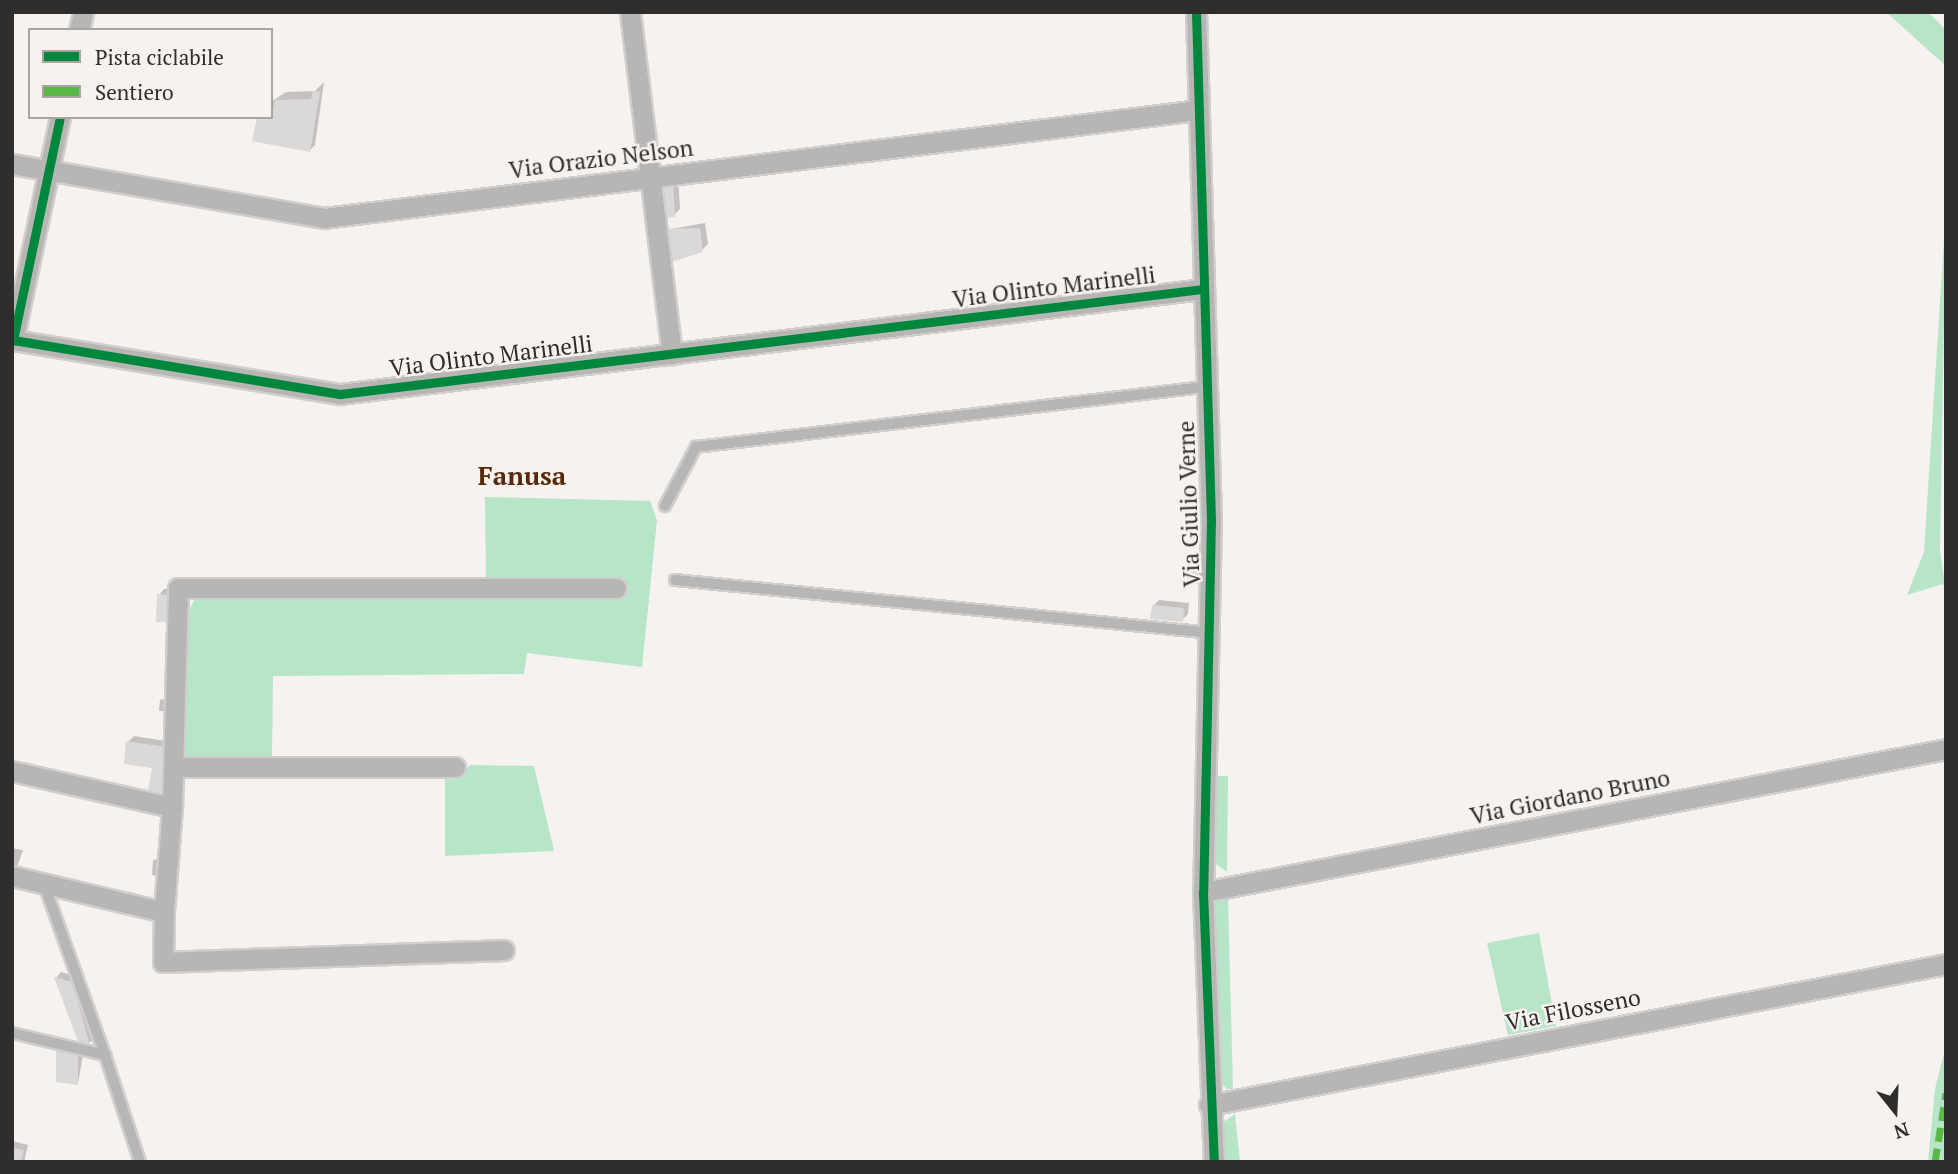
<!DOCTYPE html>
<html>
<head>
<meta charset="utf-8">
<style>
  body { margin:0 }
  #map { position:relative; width:1958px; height:1174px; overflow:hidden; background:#f5f2f0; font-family:"PT Serif",serif }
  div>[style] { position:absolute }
  .green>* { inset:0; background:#b6e5c8 }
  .shadow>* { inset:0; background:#0003 }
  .building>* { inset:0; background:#dbd9d7 }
  .roads { filter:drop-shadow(2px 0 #d1cfce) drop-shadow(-2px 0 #d1cfce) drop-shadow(0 2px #d1cfce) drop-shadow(0 -2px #d1cfce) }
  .service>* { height:10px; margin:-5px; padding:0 5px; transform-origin:5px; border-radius:5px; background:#b8b6b5 }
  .minor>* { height:19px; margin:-9.5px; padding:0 9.5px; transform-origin:9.5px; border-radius:9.5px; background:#b8b6b5 }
  .quiet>* { height:7px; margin-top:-3.5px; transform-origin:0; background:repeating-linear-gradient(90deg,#58b947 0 14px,transparent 0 21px) }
  .cycleway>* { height:9px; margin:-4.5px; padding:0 4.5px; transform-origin:4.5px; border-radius:4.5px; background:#00873e }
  span { translate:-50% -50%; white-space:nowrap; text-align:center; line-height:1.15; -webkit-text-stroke:5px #f7f2ee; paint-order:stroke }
  .street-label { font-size:23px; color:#302e2d }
  .quarter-label { font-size:26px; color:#57290a; font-weight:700 }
  .frame { position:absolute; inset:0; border:14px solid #302e2d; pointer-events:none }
  .legend { position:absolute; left:28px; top:28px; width:245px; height:91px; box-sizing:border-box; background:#f7f2ee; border:2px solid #a7a4a1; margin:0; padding:9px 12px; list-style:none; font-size:21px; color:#302e2d }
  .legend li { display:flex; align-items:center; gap:14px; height:35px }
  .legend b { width:35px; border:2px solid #a7a4a1 }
  .north { position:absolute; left:1860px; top:1076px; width:70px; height:70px; -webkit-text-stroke:5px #f7f2ee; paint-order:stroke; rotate:162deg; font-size:19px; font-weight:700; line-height:28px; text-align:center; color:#302e2d }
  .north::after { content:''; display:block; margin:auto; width:24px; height:32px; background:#302e2d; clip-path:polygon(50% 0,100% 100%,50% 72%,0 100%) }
</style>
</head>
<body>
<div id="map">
  <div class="green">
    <i style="clip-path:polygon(1886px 12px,1928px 12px,1946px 30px,1946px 66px)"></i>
    <i style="clip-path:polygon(1946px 208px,1940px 551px,1946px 591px,1943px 584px,1907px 595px,1924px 552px)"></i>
    <i style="clip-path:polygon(485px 497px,650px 501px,657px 520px,642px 667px,527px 653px,524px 674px,273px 676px,272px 757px,180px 759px,185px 620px,196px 596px,486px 580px)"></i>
    <i style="clip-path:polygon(470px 765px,534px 766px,554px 851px,445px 856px,445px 775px,454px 780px)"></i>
    <i style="clip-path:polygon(1215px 776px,1228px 776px,1227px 872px,1213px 862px)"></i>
    <i style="clip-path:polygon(1228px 899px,1233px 1089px,1227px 1089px,1219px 1081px,1214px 989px,1216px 901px)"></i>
    <i style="clip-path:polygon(1539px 933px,1556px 1026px,1508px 1035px,1487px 943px)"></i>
    <i style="clip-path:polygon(1946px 1046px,1946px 1162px,1928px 1162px,1935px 1089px)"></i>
    <i style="clip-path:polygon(1235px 1114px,1240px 1162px,1223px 1162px,1221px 1124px)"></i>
  </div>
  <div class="shadow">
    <i style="clip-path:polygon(324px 82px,315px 145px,309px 151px,271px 117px,271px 102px,286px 92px,315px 91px)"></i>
    <i style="clip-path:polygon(678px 177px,680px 209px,674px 215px,660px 184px)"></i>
    <i style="clip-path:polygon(705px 223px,708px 244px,702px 250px,665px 230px)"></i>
    <i style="clip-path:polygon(1196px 566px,1203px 580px,1188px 569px)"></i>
    <i style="clip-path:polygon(164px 589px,175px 589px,168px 621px,159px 595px)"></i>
    <i style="clip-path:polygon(1159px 600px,1189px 603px,1188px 614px,1182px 620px,1153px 606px)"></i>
    <i style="clip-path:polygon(169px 698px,166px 711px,159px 711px,160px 700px)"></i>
    <i style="clip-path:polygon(134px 736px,172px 742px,161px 791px,154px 766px,128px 742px)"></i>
    <i style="clip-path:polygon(12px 848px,23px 850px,17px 867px,12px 866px)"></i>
    <i style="clip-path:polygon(163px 858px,159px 876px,152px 875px,153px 860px)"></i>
    <i style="clip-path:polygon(61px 972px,78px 977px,79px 982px,63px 981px,80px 986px,95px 1038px,89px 1043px,56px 978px)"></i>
    <i style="clip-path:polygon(61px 1049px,83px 1055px,78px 1083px)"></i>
    <i style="clip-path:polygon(12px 1141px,28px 1145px,24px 1162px,12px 1162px)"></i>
  </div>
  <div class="building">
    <i style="clip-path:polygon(313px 91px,320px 92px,310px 152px,252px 141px,257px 117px,271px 117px,275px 100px,311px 99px)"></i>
    <i style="clip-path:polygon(673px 181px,675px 217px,662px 218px,658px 184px)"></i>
    <i style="clip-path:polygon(700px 228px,703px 252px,668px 263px,663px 229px)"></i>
    <i style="clip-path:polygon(1187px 568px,1202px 573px,1202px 584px,1187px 584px)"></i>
    <i style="clip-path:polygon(157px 594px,170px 595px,169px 622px,156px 622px)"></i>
    <i style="clip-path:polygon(1152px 605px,1184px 608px,1183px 622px,1150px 619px)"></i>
    <i style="clip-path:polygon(126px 741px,167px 747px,162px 792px,147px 795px,152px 768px,124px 764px)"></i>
    <i style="clip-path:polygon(54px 977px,72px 982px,90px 1045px,78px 1042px)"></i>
    <i style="clip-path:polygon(56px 1046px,78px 1052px,78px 1085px,56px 1082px)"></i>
    <i style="clip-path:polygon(12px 1148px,24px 1150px,21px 1162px,12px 1162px)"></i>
  </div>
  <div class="roads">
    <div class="service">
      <i style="left:665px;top:506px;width:67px;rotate:-62.3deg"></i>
      <i style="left:696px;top:447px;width:512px;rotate:-6.74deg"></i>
      <i style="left:675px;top:580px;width:540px;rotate:5.64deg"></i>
      <i style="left:44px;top:884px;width:182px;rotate:70.4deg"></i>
      <i style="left:12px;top:1033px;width:96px;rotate:13.3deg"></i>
      <i style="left:105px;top:1055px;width:113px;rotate:71.9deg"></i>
    </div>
    <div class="minor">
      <i style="left:630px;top:12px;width:345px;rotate:83deg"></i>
      <i style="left:1196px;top:12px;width:508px;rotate:88.31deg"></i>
      <i style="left:1211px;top:520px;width:372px;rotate:91.2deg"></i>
      <i style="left:1203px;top:892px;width:270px;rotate:87.7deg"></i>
      <i style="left:79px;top:30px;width:18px;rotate:-77deg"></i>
      <i style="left:60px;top:117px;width:228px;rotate:101.9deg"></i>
      <i style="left:13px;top:340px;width:331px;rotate:9.4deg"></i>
      <i style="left:340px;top:394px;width:868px;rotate:-6.94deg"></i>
      <i style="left:12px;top:164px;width:317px;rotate:9.8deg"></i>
      <i style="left:324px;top:218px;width:881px;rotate:-7.04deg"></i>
      <i style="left:174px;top:767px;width:281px"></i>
      <i style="left:12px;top:771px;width:164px;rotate:12.7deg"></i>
      <i style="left:172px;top:807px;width:105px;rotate:94.4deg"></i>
      <i style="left:164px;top:912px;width:156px;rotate:-166.7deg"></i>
      <i style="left:172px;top:807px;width:219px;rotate:-88.4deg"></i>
      <i style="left:178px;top:588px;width:438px"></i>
      <i style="left:1203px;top:892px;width:757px;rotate:-10.89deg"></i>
      <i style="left:164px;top:912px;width:50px;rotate:91.1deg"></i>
      <i style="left:163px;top:962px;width:341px;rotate:-2deg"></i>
      <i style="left:1209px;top:1105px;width:750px;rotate:-10.83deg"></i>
    </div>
  </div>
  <div class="quiet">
    <i style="left:1935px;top:1162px;width:70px;rotate:-80.9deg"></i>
  </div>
  <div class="cycleway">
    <i style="left:1196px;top:12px;width:508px;rotate:88.31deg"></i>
    <i style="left:1211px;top:520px;width:372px;rotate:91.2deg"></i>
    <i style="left:1203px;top:892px;width:270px;rotate:87.7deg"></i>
    <i style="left:60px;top:117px;width:228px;rotate:101.9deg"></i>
    <i style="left:13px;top:340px;width:331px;rotate:9.4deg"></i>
    <i style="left:340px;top:394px;width:868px;rotate:-6.94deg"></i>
  </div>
  <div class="street-label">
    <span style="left:601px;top:159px;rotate:-7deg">Via Orazio Nelson</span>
    <span style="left:1054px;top:287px;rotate:-7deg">Via Olinto Marinelli</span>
    <span style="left:491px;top:356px;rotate:-7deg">Via Olinto Marinelli</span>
    <span style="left:1189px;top:504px;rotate:-92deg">Via Giulio Verne</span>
    <span style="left:1570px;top:797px;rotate:-11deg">Via Giordano Bruno</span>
    <span style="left:1573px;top:1010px;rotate:-11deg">Via Filosseno</span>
  </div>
  <div class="quarter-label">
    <span style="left:522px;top:476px">Fanusa</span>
  </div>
  <div class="frame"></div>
  <ul class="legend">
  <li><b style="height:9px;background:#00873e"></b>Pista ciclabile</li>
  <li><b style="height:9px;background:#58b947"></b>Sentiero</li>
  </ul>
  <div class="north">N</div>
</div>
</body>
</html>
